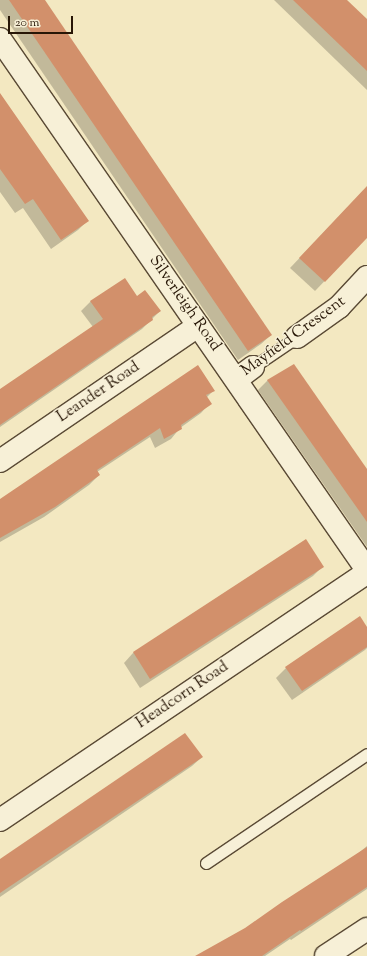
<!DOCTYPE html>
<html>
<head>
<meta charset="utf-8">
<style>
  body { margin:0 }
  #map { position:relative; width:367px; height:956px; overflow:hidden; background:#f3e8c1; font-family:"Sorts Mill Goudy",serif }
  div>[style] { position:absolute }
  .shadow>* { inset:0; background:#0003 }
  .building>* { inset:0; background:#d2906b }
  .roads { filter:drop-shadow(1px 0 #5a4a35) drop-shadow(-1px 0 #5a4a35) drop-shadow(0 1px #5a4a35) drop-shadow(0 -1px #5a4a35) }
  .service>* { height:11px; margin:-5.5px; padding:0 5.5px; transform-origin:5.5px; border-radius:5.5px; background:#f7f0d7 }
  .minor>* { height:22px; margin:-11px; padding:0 11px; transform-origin:11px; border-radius:11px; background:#f7f0d7 }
  .tertiary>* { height:22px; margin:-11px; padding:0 11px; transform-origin:11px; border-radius:11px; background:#f7f0d7 }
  span { translate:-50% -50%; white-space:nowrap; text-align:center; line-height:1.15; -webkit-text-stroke:3px #f7f0d7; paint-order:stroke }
  .street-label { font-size:16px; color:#271606 }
  .scale { position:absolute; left:8px; top:16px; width:65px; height:18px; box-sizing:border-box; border:2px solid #271606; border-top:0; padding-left:5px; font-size:12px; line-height:14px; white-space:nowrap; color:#271606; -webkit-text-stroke:3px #f7f0d7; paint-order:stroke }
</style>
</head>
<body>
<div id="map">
  <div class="shadow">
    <i style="clip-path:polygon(0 0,44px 0,271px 335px,261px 344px,238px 360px,0 10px)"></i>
    <i style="clip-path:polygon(274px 0,346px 0,367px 21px,367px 90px)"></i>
    <i style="clip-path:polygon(0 94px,87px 221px,78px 230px,51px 249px,23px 208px,15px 213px,0 192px)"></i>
    <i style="clip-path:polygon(367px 187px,367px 237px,315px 291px,290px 268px)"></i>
    <i style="clip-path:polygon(137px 297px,160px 311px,142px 329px,0 427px,0 390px,93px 327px,81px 311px,91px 301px)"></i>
    <i style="clip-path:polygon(268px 380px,367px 472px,367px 547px,258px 390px)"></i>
    <i style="clip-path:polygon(213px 391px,206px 398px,210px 403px,201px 413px,180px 428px,171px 439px,155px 448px,150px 437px,97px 472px,99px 475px,89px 485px,44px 517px,0 542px,0 500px)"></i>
    <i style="clip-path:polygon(306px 541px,322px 567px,313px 576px,140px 688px,124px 663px,133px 653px)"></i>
    <i style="clip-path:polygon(367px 629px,367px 648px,365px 650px,292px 700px,276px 678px,286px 668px)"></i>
    <i style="clip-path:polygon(202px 757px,192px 766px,0 897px,0 860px)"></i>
    <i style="clip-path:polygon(367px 846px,367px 889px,291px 940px,290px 939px,265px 956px,197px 956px,245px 929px,355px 856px)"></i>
  </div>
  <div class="building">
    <i style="clip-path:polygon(9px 0,45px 0,272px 335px,248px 351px)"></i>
    <i style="clip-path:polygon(293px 0,347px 0,367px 19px,367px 71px)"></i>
    <i style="clip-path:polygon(0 93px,89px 221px,61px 240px,33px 199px,25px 204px,0 169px)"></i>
    <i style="clip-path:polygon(367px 186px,367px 238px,325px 282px,299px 258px)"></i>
    <i style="clip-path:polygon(125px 278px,137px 296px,145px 290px,161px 311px,152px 317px,153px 320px,0 425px,0 389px,103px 319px,90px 301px)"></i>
    <i style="clip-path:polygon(294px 364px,367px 469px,367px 522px,267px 380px)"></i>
    <i style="clip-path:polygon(198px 365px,215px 391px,206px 395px,212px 404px,181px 425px,182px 429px,164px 439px,160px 428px,97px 470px,100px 475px,55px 507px,0 538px,0 499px)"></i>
    <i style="clip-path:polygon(306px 539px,324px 567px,150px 679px,133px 652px)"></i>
    <i style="clip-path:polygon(360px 616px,367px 627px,367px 647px,302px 691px,285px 667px)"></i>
    <i style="clip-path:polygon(185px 733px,203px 757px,0 893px,0 859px)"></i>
    <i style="clip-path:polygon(367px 847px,367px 887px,301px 931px,300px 930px,262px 956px,195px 956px,245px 928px,282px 902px)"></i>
  </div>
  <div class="roads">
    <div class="service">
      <i style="left:253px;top:367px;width:53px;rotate:-34.3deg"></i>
      <i style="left:206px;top:863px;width:194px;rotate:-34.1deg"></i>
    </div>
    <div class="minor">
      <i style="left:0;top:39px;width:645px;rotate:55.35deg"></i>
      <i style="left:297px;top:337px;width:52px;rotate:-35.5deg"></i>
      <i style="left:339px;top:307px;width:41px;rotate:-47deg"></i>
      <i style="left:237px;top:379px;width:20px;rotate:-37deg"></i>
      <i style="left:0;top:461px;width:240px;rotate:-34.3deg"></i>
      <i style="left:0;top:820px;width:443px;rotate:-34deg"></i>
    </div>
    <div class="tertiary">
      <i style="left:326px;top:956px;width:49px;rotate:-33.4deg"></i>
    </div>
  </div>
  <div class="street-label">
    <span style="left:184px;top:304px;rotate:55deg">Silverleigh Road</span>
    <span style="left:294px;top:337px;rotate:-36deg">Mayfield Crescent</span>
    <span style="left:99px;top:393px;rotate:-34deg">Leander Road</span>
    <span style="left:183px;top:696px;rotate:-34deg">Headcorn Road</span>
  </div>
  <div class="scale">20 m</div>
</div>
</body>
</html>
